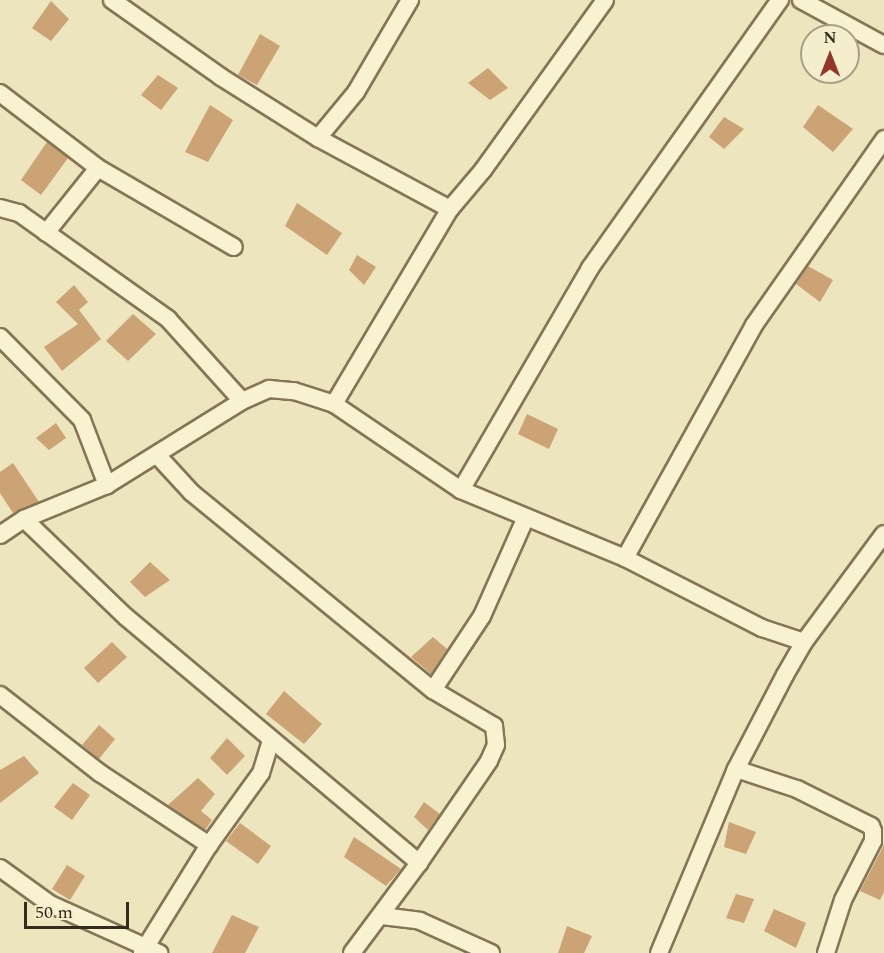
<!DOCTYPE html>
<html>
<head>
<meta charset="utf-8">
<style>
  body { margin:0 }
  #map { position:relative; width:884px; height:953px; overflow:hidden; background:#ede5be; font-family:Spectral,serif }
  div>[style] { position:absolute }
  .building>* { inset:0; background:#cba374 }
  .roads { filter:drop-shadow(2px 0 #857557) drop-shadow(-2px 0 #857557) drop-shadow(0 2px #857557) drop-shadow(0 -2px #857557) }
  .minor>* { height:16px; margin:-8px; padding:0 8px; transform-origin:8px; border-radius:8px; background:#f8f2d1 }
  span { translate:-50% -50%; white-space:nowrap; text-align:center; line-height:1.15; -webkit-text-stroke:4.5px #f5eecd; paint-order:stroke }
  .north { position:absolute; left:800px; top:24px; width:60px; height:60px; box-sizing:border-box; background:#f5eecd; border:2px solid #a8a086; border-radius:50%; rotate:0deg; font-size:16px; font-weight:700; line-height:24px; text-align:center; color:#342b1c }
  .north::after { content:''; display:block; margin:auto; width:21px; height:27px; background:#933528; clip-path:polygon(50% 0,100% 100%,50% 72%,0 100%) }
  .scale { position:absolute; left:24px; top:902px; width:105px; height:27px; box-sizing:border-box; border:3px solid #342b1c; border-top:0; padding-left:8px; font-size:18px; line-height:21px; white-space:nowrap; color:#342b1c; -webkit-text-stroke:4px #f5eecd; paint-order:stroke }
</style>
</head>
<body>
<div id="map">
  <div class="building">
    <i style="clip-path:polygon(51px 1px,69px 19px,51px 41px,32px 28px)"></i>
    <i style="clip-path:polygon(260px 34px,280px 46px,257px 85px,238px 75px)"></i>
    <i style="clip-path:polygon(488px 68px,508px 88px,490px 100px,468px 83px)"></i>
    <i style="clip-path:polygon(158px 75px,178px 88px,161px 110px,141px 95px)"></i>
    <i style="clip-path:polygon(210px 105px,233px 120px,208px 162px,185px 152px)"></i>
    <i style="clip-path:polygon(818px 105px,853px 129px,833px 152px,803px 127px)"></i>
    <i style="clip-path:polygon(724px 117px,744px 129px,724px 149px,709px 137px)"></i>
    <i style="clip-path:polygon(47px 142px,68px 158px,41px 195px,21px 180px)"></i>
    <i style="clip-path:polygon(297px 203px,342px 233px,327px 255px,285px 226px)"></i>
    <i style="clip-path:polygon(357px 255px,376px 267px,364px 285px,349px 270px)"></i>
    <i style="clip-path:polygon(808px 266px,833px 280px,820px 302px,796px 284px)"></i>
    <i style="clip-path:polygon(74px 285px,88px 302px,79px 310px,101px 339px,62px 371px,44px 347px,78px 324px,56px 302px)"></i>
    <i style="clip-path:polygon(133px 314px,156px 334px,128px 361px,106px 341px)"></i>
    <i style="clip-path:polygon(527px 414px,558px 429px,549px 449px,518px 434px)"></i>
    <i style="clip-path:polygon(56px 423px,66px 438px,49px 450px,36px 438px)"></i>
    <i style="clip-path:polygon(13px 463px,39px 502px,13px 513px,0 493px,0 472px)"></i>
    <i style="clip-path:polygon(150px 562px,170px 580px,145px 597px,130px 582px)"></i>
    <i style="clip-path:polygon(433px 637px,447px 649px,431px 674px,411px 657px)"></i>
    <i style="clip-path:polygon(112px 642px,127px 657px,98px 683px,84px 668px)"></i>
    <i style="clip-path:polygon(284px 691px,322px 724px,304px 744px,266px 714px)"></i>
    <i style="clip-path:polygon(99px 725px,115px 739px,99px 759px,82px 745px)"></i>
    <i style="clip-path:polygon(227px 738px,245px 756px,227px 775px,210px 758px)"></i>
    <i style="clip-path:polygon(24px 756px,39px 773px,0 803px,0 770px)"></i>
    <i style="clip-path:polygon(198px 778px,215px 794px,201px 811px,212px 820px,205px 830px,168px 805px)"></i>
    <i style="clip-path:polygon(73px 783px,90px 795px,72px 820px,54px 807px)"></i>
    <i style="clip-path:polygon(424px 802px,440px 814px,428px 830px,414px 817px)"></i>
    <i style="clip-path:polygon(729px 822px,756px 832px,746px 854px,724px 847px)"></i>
    <i style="clip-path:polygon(240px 823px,271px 846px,258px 864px,226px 841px)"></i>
    <i style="clip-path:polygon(354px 837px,401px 869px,386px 886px,344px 857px)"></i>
    <i style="clip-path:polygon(884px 845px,884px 892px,880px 900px,860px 891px)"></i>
    <i style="clip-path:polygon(67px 865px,85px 876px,70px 900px,52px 889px)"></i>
    <i style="clip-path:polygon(736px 894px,754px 899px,744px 923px,726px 918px)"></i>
    <i style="clip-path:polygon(774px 909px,806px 923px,796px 948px,764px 931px)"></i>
    <i style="clip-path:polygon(232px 915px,259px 927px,245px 953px,212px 953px)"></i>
    <i style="clip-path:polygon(567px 926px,592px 936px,584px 953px,558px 953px)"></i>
  </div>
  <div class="roads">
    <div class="minor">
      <i style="left:112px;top:0;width:133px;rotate:35.2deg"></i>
      <i style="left:221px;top:77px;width:115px;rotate:32.2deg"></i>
      <i style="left:318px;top:138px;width:150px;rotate:28.3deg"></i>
      <i style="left:801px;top:0;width:94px;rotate:28.5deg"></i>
      <i style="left:0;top:93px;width:123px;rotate:37.4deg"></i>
      <i style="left:98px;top:168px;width:83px;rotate:128.7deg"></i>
      <i style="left:318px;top:138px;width:60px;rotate:-50.4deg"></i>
      <i style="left:356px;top:92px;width:107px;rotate:-59.6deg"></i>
      <i style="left:98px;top:168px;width:157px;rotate:30.2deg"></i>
      <i style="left:0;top:208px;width:20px;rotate:15deg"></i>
      <i style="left:19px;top:213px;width:183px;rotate:35.4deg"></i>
      <i style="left:168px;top:319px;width:110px;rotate:47.9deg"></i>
      <i style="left:0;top:337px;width:117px;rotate:45.3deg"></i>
      <i style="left:82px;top:420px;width:70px;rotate:69deg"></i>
      <i style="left:334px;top:404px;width:227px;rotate:-59.3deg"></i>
      <i style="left:450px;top:209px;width:51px;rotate:-49.8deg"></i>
      <i style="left:483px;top:170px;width:209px;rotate:-54.3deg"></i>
      <i style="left:158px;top:456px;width:50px;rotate:47.4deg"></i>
      <i style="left:192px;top:493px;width:311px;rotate:39.3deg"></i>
      <i style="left:433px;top:690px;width:71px;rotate:30.5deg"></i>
      <i style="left:494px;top:726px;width:19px;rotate:84deg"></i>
      <i style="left:496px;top:745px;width:17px;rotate:114deg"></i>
      <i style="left:489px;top:761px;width:124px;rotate:124.5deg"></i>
      <i style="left:461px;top:490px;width:257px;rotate:-59.8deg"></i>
      <i style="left:590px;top:268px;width:329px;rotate:-54.7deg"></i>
      <i style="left:24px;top:519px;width:141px;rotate:43.9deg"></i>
      <i style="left:126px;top:617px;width:383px;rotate:40deg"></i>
      <i style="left:419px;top:863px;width:112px;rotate:126.7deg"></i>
      <i style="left:0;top:535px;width:29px;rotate:-34deg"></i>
      <i style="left:24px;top:519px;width:90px;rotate:-22.3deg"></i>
      <i style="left:107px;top:485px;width:159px;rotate:-31.9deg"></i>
      <i style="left:242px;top:401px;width:30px;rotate:-24deg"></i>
      <i style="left:269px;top:389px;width:25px;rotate:5deg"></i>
      <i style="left:294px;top:391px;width:42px;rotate:18deg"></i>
      <i style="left:334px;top:404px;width:153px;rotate:34.1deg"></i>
      <i style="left:461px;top:490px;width:178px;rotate:22.5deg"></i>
      <i style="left:625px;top:558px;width:154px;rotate:27.1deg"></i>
      <i style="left:762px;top:628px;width:44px;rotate:18.4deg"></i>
      <i style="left:625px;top:558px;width:266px;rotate:-61deg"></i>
      <i style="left:754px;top:325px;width:227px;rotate:-55deg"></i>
      <i style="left:433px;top:690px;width:89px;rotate:-56.5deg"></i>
      <i style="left:482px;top:616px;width:108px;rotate:-66deg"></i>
      <i style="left:0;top:695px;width:127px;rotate:38deg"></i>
      <i style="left:100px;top:773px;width:131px;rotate:33.4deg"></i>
      <i style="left:736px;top:769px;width:64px;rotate:18.2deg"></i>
      <i style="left:797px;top:789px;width:83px;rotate:26.6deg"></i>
      <i style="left:871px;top:826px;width:5px;rotate:68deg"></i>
      <i style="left:873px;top:831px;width:10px;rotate:90deg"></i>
      <i style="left:873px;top:841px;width:66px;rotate:117deg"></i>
      <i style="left:843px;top:900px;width:56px;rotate:107.8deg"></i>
      <i style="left:0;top:868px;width:62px;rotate:35.8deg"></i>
      <i style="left:50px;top:904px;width:120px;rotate:24.2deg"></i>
      <i style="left:382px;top:916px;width:38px;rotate:7deg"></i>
      <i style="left:420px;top:921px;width:78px;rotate:24.3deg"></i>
      <i style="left:142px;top:953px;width:127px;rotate:-58.2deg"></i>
      <i style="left:209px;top:845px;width:89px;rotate:-54.2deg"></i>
      <i style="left:261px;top:773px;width:34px;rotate:-73deg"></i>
      <i style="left:659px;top:953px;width:197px;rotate:-67.3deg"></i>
      <i style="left:735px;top:771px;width:108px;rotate:-62.5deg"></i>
      <i style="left:785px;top:675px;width:38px;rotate:-60deg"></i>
      <i style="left:804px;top:642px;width:134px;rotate:-53.5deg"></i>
    </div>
  </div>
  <div class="north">N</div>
  <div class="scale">50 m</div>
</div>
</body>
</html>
